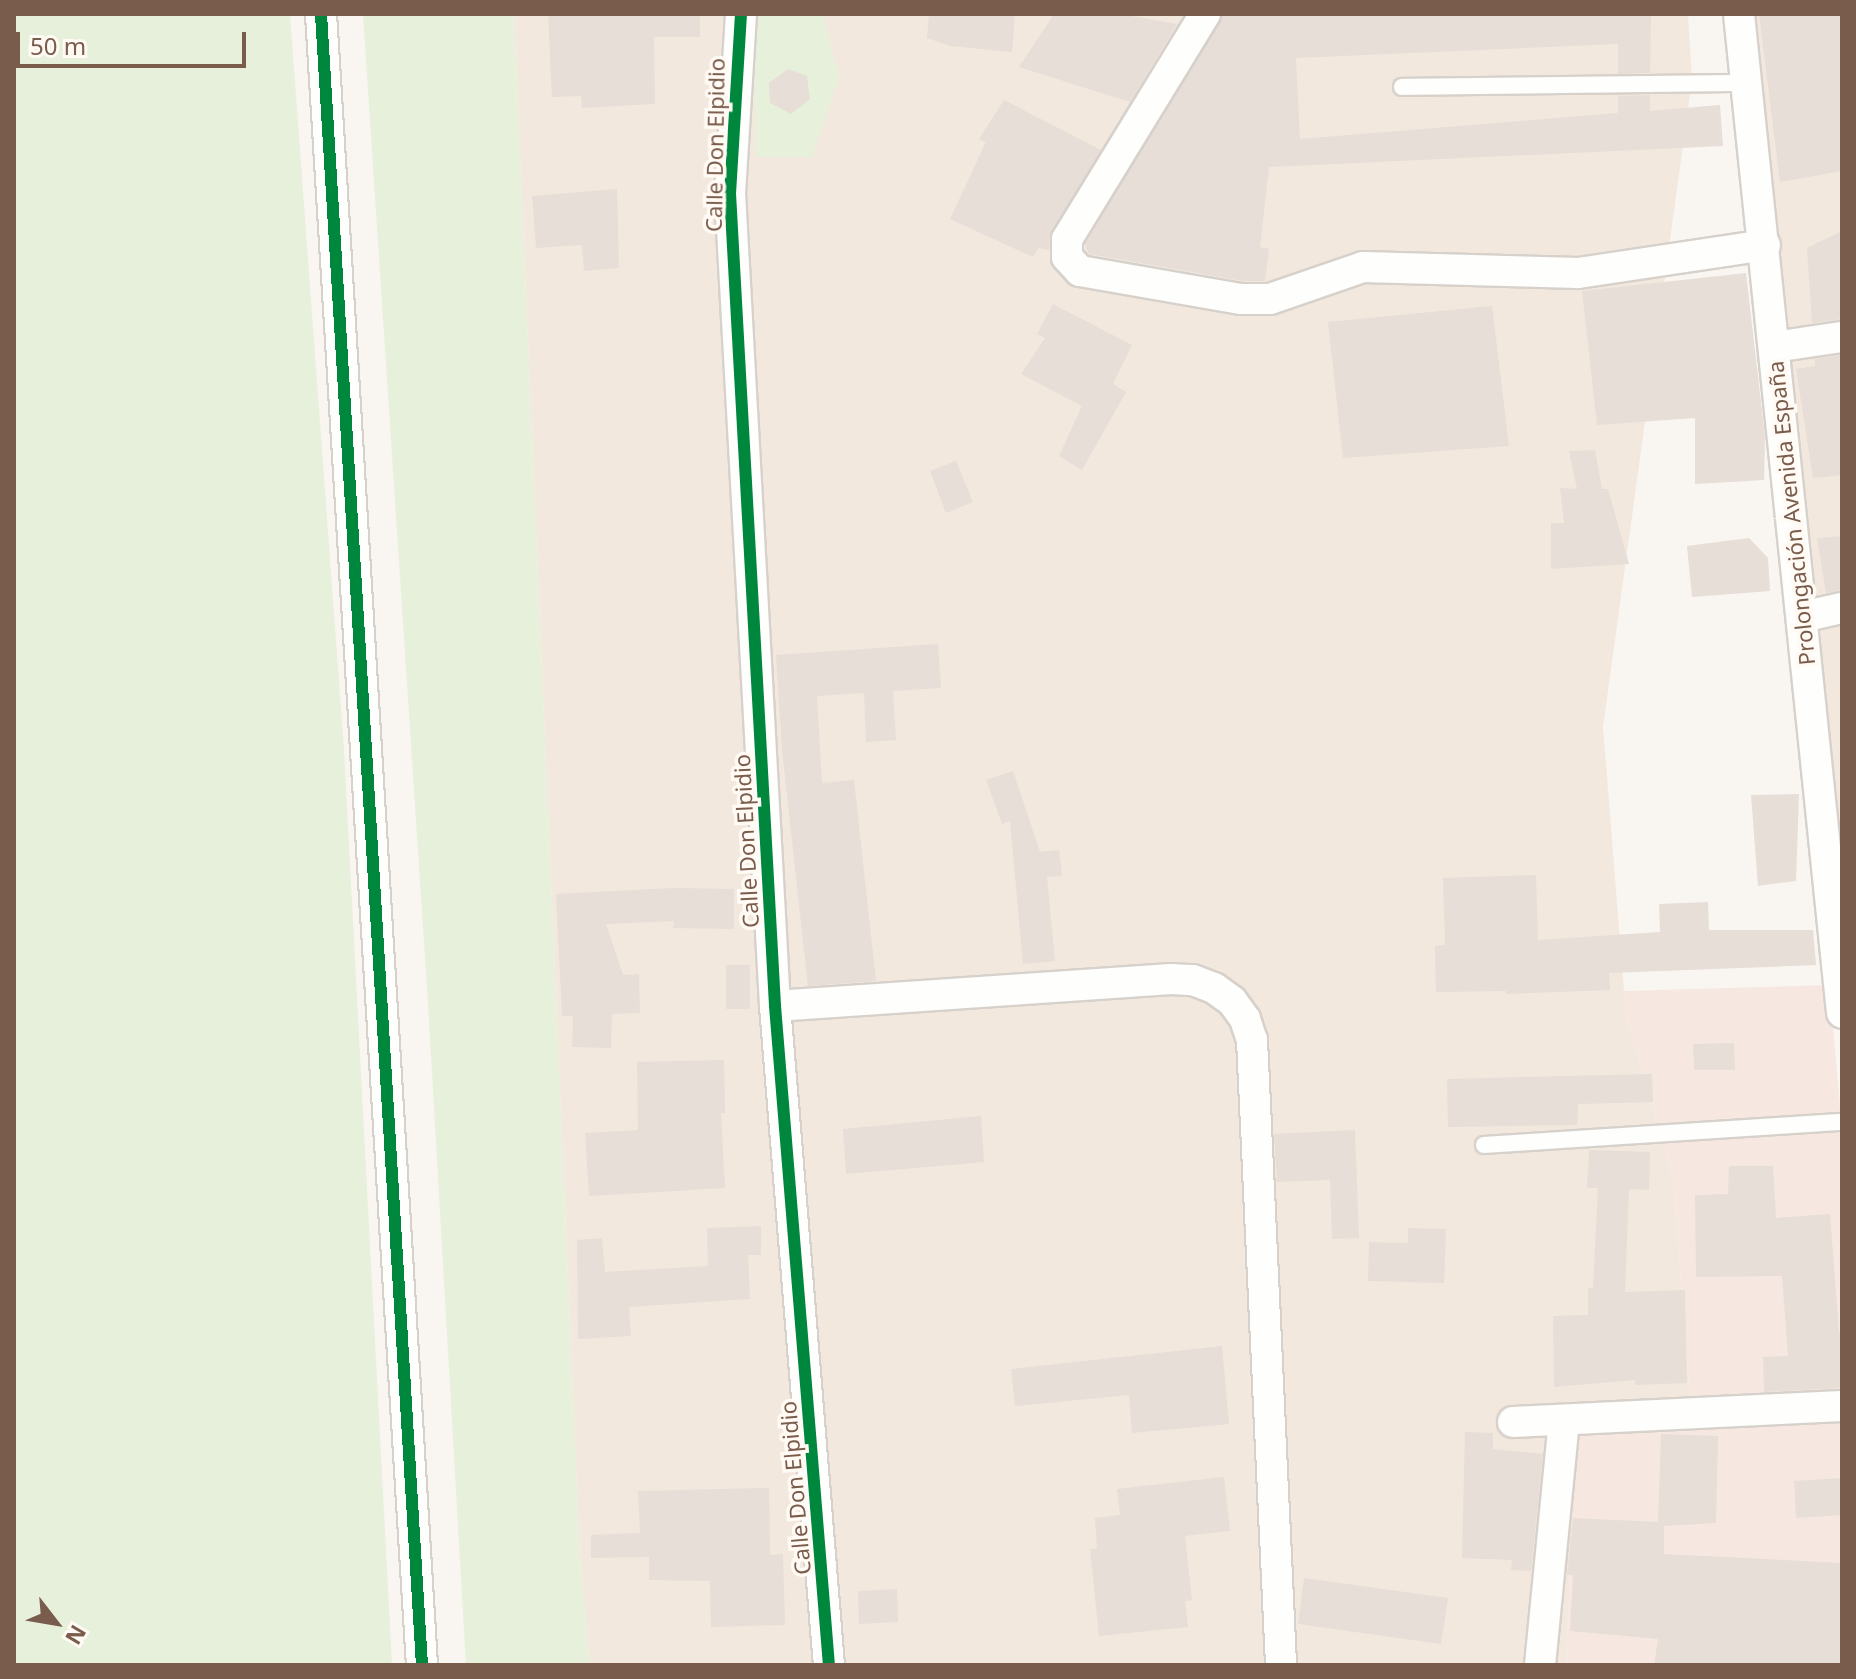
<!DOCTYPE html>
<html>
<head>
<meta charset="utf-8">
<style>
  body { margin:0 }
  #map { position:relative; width:1856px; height:1679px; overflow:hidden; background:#f9f5f0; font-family:"Noto Sans",sans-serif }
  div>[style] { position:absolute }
  .residential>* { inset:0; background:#f2e8de }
  .commercial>* { inset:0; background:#f6e8e1 }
  .green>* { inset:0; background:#e7f0db }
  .building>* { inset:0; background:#e6ded7 }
  .roads { filter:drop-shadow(2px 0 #d7d1cb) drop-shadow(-2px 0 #d7d1cb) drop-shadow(0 2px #d7d1cb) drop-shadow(0 -2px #d7d1cb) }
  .lane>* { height:16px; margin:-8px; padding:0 8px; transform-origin:8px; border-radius:8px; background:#fefefd }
  .street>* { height:30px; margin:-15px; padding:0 15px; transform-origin:15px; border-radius:15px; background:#fefefd }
  .cycleway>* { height:12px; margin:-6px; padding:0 6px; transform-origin:6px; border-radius:6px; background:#00873e }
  span { translate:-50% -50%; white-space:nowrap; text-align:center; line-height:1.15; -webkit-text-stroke:7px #fffaf3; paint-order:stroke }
  .street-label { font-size:22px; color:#7a5c4d }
  .frame { position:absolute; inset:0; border:16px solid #7a5c4d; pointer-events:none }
  .north { position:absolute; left:16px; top:1583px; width:80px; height:80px; -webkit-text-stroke:6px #fffaf3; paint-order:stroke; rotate:121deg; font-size:22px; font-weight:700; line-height:32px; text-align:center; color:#7a5c4d }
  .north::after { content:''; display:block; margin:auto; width:28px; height:36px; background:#7a5c4d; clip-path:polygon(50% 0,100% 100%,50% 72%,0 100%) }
  .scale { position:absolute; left:16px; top:32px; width:230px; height:36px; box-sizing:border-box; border:4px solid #7a5c4d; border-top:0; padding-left:10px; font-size:24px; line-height:28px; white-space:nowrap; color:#7a5c4d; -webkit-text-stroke:6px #fffaf3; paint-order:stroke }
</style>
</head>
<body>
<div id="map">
  <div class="residential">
    <i style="clip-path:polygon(514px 14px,1688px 14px,1692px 80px,1603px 727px,1626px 1016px,1673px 1178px,1690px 1402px,1576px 1438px,1566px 1665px,590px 1665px,580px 1560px)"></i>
    <i style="clip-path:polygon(1739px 14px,1842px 14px,1842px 1007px)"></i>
  </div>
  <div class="commercial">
    <i style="clip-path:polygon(1829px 985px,1842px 1127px,1842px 1665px,1566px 1665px,1576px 1438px,1690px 1401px,1673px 1178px,1626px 1016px,1624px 991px)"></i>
  </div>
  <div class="green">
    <i style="clip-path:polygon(14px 14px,290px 14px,344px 750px,392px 1665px,14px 1665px)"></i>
    <i style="clip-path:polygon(363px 14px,514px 14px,580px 1560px,590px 1665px,466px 1665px,428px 1003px)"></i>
    <i style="clip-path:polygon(760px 14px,823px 14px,839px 77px,812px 157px,756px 157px,753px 57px)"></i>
  </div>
  <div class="building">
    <i style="clip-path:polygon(548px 14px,700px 14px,700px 37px,654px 37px,655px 104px,582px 108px,581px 96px,552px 97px)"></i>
    <i style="clip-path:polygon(929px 14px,1015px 14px,1012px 52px,951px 46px,927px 38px)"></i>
    <i style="clip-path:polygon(1054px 14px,1120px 14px,1177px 24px,1130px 102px,1019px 67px)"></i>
    <i style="clip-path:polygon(1223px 14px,1651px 14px,1650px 73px,1618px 74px,1618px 44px,1296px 58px,1300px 139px,1618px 113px,1618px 96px,1650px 95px,1650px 111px,1720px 105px,1723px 146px,1269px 167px,1260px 247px,1269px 249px,1265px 281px,1243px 281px,1089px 254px,1085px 244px)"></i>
    <i style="clip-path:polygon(1759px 14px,1842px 14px,1842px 171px,1780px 182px)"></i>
    <i style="clip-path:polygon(788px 69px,807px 76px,810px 99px,791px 114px,770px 103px,769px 83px)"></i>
    <i style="clip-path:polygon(1004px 100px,1101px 150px,1052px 230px,1049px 250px,1038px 248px,1033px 257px,950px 219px,986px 142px,979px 139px)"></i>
    <i style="clip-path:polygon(617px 189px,619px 268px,584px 271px,582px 245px,536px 248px,532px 196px)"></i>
    <i style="clip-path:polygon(1842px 231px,1842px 319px,1812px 323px,1807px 248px)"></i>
    <i style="clip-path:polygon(1746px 273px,1765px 437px,1764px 480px,1695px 484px,1695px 418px,1597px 425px,1582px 291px)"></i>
    <i style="clip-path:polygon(1053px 304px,1132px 345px,1113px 384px,1126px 392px,1082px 470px,1059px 456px,1082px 406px,1021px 374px,1045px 338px,1037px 334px)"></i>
    <i style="clip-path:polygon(1492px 306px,1509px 446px,1343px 458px,1328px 322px)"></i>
    <i style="clip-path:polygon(1842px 355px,1842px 475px,1813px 478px,1796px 369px,1815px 366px,1815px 359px)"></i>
    <i style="clip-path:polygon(1595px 450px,1602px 489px,1608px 489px,1629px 564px,1551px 569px,1551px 523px,1564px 523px,1560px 488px,1577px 489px,1569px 451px)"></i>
    <i style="clip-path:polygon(956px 461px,973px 502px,946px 513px,930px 471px)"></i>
    <i style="clip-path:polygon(1842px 536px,1842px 590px,1826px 593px,1817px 538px)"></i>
    <i style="clip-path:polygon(1749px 538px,1768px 558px,1770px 591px,1692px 597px,1687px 546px)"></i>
    <i style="clip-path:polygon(938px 644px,941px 688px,893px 691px,896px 740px,866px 742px,864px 693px,817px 696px,822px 783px,854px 780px,876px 981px,808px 986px,782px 750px,776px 655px)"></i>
    <i style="clip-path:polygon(1013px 771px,1040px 852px,1059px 850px,1062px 876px,1047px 877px,1055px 961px,1023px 964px,1010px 821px,1002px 824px,986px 780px)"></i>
    <i style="clip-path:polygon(1799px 794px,1796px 881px,1758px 886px,1751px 795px)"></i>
    <i style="clip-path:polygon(1536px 875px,1538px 940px,1660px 932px,1659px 904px,1708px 902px,1709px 930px,1813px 930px,1816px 965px,1609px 973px,1610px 990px,1506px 994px,1506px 991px,1436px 992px,1435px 946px,1445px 945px,1443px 878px)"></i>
    <i style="clip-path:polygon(674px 888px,734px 889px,734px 929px,673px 928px,674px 921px,606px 924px,623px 975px,639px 974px,640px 1013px,612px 1014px,611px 1048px,572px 1047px,573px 1016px,562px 1016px,556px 894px)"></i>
    <i style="clip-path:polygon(726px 965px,750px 965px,750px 1009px,726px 1009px)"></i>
    <i style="clip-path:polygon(1734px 1043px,1735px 1070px,1694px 1070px,1693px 1044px)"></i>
    <i style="clip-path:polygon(724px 1060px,725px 1113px,721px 1113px,725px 1188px,589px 1196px,585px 1133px,638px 1130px,637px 1062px)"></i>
    <i style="clip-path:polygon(1652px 1074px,1653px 1102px,1578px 1104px,1577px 1125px,1448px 1127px,1447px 1079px)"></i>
    <i style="clip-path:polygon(981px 1116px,984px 1162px,846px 1174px,843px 1129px)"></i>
    <i style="clip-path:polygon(1355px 1130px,1359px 1238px,1332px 1239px,1330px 1180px,1277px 1182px,1274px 1134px)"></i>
    <i style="clip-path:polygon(1589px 1150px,1650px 1152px,1649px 1190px,1629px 1189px,1625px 1292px,1685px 1290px,1687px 1383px,1635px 1385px,1635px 1380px,1554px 1387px,1553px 1316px,1588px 1315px,1588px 1288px,1593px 1288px,1598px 1188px,1587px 1188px)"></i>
    <i style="clip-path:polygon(1729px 1166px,1773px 1166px,1776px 1218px,1830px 1214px,1839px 1332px,1842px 1332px,1842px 1388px,1764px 1392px,1763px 1357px,1788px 1356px,1782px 1276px,1696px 1277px,1695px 1195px,1728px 1194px)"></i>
    <i style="clip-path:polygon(761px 1226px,761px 1255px,748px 1255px,750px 1299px,629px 1307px,631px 1336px,578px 1339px,577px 1240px,602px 1238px,605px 1272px,708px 1266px,707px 1228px)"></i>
    <i style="clip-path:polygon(1408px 1228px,1446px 1229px,1444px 1283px,1368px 1281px,1369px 1242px,1408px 1243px)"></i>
    <i style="clip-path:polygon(1222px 1346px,1229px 1424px,1132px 1433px,1129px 1395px,1015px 1406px,1011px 1369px)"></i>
    <i style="clip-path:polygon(1465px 1432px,1493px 1433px,1493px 1449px,1543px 1454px,1531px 1571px,1511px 1570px,1512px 1560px,1462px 1558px)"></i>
    <i style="clip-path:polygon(1661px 1434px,1718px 1436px,1716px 1523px,1664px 1526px,1664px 1554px,1842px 1563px,1842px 1665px,1654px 1665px,1658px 1639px,1570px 1631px,1573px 1575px,1567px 1575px,1573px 1518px,1658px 1522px)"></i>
    <i style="clip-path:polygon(1224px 1477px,1230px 1531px,1185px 1536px,1192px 1600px,1185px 1601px,1188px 1627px,1099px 1636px,1090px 1549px,1097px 1549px,1095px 1518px,1120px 1515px,1117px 1489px)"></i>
    <i style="clip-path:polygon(1842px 1478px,1842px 1515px,1796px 1518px,1794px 1481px)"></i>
    <i style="clip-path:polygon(769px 1488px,770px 1555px,783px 1554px,785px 1625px,711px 1627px,710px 1581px,649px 1580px,649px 1557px,591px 1558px,591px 1535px,640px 1533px,638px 1491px)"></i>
    <i style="clip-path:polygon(1304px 1578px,1448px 1598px,1441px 1644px,1298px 1624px)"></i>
    <i style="clip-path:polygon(897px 1589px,898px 1622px,859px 1624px,858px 1591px)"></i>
  </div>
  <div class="roads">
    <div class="lane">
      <i style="left:1402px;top:87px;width:344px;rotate:-0.7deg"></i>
      <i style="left:1484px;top:1145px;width:359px;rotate:-3.7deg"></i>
    </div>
    <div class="street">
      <i style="left:321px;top:14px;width:1654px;rotate:86.5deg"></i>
      <i style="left:741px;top:14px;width:179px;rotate:93.5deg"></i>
      <i style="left:730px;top:193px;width:814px;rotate:86.83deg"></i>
      <i style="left:775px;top:1006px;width:661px;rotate:85.32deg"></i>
      <i style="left:1205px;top:14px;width:264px;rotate:121.5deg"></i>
      <i style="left:1067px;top:239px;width:18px;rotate:90deg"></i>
      <i style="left:1067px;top:257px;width:19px;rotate:47deg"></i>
      <i style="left:1080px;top:271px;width:163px;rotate:9.9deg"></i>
      <i style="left:1241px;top:299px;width:29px"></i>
      <i style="left:1270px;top:299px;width:98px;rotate:-19deg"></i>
      <i style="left:1363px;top:267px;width:215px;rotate:1.6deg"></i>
      <i style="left:1578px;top:273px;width:189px;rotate:-8.5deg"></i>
      <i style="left:1739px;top:14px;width:1004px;rotate:84.11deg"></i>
      <i style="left:1774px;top:347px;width:69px;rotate:-8.4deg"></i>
      <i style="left:1802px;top:617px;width:41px;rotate:-12.7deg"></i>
      <i style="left:775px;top:1006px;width:397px;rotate:-3.9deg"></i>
      <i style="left:1171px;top:979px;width:22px;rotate:3deg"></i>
      <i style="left:1193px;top:980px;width:22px;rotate:21deg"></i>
      <i style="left:1214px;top:988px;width:22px;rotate:36deg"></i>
      <i style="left:1232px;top:1001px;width:22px;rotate:54deg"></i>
      <i style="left:1245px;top:1019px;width:22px;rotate:72deg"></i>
      <i style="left:1252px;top:1040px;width:626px;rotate:87.34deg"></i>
      <i style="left:1513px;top:1422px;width:329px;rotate:-2.8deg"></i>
      <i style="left:1540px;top:1665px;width:245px;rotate:-84.4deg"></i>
    </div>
  </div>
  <div class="cycleway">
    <i style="left:321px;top:14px;width:1654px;rotate:86.5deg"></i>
    <i style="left:741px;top:14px;width:179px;rotate:93.5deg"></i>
    <i style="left:730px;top:193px;width:814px;rotate:86.83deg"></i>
    <i style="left:775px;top:1006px;width:661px;rotate:85.32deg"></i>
  </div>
  <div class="street-label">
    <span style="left:715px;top:145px;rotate:-89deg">Calle Don Elpidio</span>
    <span style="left:1791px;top:513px;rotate:-96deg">Prolongación Avenida España</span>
    <span style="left:746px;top:841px;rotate:-93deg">Calle Don Elpidio</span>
    <span style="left:795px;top:1488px;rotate:-95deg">Calle Don Elpidio</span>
  </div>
  <div class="frame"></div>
  <div class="north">N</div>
  <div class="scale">50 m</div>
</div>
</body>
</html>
